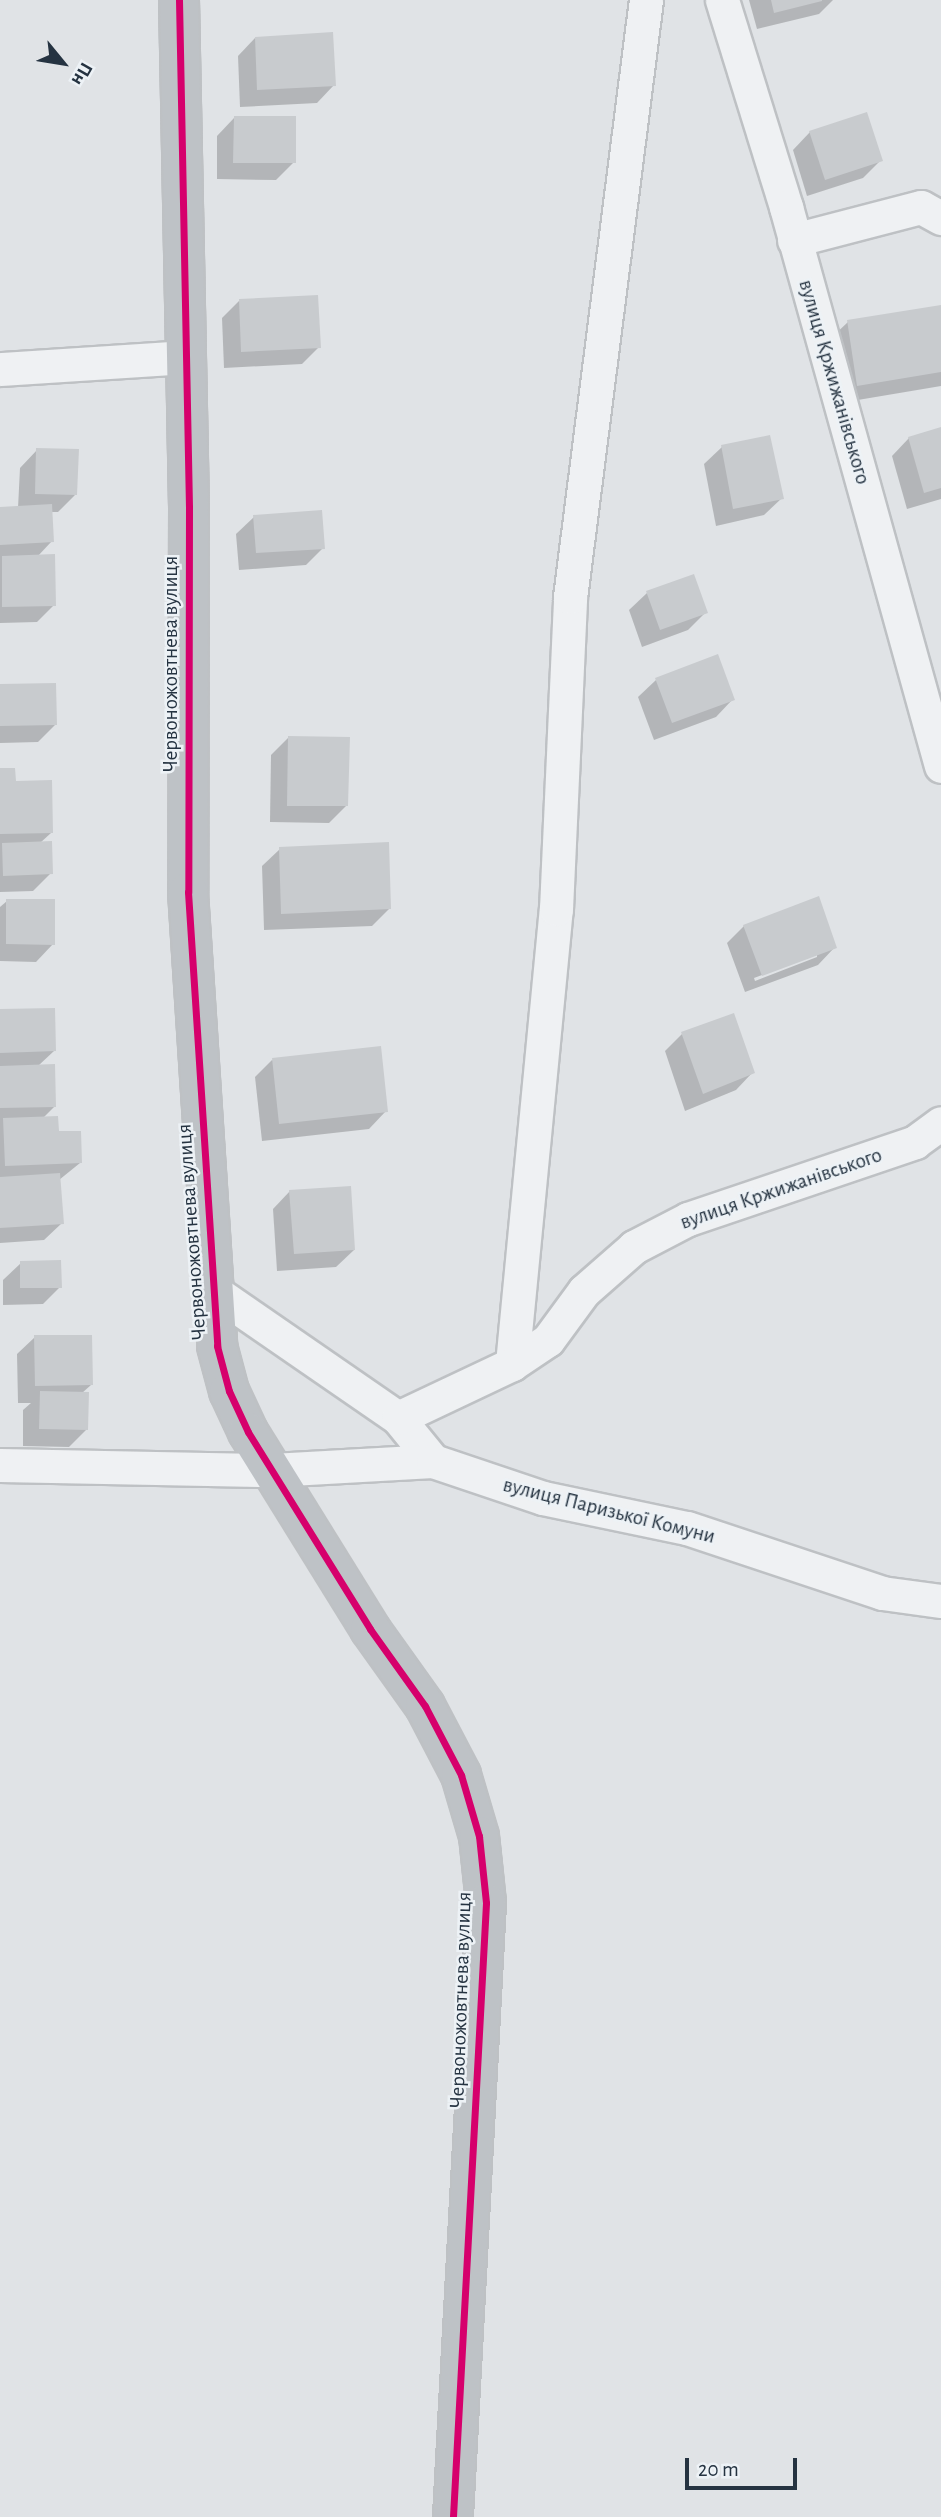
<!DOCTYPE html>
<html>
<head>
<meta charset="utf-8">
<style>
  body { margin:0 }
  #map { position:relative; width:941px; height:2517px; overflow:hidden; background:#e0e3e6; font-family:"Alegreya Sans",sans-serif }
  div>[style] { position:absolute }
  .shadow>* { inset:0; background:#0003 }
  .building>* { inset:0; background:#c8cbce }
  .roads { filter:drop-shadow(2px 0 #bec1c4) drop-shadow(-2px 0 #bec1c4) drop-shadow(0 2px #bec1c4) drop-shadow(0 -2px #bec1c4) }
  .street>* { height:33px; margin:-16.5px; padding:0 16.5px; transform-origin:16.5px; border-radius:16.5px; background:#eff1f3 }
  .secondary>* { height:38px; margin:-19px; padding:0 19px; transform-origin:19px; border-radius:19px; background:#bec2c6 }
  .cycleway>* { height:7px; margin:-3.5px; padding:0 3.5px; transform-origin:3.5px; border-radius:3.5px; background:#d6006c }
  span { translate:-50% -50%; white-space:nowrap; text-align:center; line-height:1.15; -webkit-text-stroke:5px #edf2f6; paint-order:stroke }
  .street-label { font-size:21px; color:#253341 }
  .north { position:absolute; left:28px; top:28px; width:70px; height:70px; -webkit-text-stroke:5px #edf2f6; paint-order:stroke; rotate:120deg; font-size:19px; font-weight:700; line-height:28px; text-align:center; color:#253341 }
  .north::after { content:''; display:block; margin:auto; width:24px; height:32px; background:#253341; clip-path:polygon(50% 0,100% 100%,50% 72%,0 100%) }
  .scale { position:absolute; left:685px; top:2458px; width:112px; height:32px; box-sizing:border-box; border:4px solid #253341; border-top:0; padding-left:9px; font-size:21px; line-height:24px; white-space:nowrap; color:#253341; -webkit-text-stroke:5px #edf2f6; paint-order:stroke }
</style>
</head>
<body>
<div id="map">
  <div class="shadow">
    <i style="clip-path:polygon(749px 0,833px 0,819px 14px,757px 29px)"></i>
    <i style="clip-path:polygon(255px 38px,334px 85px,317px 103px,240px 107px,238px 56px)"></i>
    <i style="clip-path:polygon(234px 118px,294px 162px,276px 180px,217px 179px,217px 136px)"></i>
    <i style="clip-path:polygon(810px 132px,881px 160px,863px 178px,807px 196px,793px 150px)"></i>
    <i style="clip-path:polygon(239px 301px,319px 347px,302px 364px,224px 368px,222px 318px)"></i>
    <i style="clip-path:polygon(941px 307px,941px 386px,840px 403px,830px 339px,848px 322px)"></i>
    <i style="clip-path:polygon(941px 429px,941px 499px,907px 509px,892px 456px,909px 438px)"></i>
    <i style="clip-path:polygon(722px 447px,782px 498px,764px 515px,716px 526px,704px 464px)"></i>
    <i style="clip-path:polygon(37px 450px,75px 495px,58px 512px,51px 512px,52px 541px,37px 557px,54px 605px,37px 622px,0 623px,0 509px,18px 508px,20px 468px)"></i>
    <i style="clip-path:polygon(254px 517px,323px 548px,306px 565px,239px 570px,236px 534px)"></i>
    <i style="clip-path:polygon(693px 576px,706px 612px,688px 630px,642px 647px,629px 610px,647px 593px)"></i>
    <i style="clip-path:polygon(656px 680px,733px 699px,716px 717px,654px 740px,638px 697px)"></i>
    <i style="clip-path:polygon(0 686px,55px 725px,38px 742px,0 743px)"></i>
    <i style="clip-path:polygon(288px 738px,347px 805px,329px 823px,270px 822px,271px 755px)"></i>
    <i style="clip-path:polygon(0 770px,51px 833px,40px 843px,51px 873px,33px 891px,0 892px)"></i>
    <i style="clip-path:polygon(280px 849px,390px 908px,372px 926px,264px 930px,262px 866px)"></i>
    <i style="clip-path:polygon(7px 901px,53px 944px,36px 962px,0 961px,0 907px)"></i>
    <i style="clip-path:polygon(evenodd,744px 926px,835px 947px,818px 965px,745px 992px,727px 943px,744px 926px,817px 954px,817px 957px,755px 981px,754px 978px,817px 954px)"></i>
    <i style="clip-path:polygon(0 1011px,54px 1051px,38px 1066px,55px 1106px,42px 1119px,80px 1163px,59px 1180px,62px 1223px,44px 1240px,0 1243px)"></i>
    <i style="clip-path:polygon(682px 1034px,753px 1072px,736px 1090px,685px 1111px,665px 1051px)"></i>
    <i style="clip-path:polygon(272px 1060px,386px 1111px,369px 1129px,262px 1141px,255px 1077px)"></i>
    <i style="clip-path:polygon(290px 1191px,354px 1250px,336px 1267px,277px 1271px,273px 1209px)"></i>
    <i style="clip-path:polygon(21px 1263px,60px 1287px,43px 1304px,3px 1305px,3px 1280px)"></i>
    <i style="clip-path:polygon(35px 1337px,91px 1385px,82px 1393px,87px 1429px,69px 1447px,23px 1446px,23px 1410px,31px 1403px,18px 1403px,17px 1354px)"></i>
  </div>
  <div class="building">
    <i style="clip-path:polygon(771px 0,822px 0,822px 1px,774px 13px)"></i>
    <i style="clip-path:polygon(333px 32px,336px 86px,257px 90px,255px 37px)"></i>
    <i style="clip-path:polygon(867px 112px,883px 161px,825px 180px,809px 131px)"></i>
    <i style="clip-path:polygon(234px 116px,296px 116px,296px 163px,233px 163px)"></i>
    <i style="clip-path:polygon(318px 295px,321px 348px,241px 352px,239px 299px)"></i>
    <i style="clip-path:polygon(941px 305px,941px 372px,857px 386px,847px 320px)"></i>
    <i style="clip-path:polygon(941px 427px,941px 488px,924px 493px,908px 437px)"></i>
    <i style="clip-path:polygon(770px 435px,784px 499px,733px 509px,721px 445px)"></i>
    <i style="clip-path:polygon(36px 448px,79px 449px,77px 495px,35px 494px)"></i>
    <i style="clip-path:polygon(52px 504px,54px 542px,0 545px,0 507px)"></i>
    <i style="clip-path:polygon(322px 510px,325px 549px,256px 553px,253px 515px)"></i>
    <i style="clip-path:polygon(55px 554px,56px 606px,2px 607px,2px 556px)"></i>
    <i style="clip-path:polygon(694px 574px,708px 613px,660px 630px,646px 591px)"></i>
    <i style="clip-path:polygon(718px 654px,735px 700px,672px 723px,655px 678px)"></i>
    <i style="clip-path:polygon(56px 683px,57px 725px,0 726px,0 684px)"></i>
    <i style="clip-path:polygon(288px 736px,350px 737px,348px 806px,287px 806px)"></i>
    <i style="clip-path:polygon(0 768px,15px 768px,16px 781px,52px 780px,53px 833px,0 834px)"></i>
    <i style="clip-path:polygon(52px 841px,53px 874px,3px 876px,2px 843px)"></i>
    <i style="clip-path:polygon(389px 842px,391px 909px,281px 914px,279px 847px)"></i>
    <i style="clip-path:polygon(819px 896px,837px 948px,762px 976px,743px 925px)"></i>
    <i style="clip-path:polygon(6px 899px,55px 899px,55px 945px,6px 944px)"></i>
    <i style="clip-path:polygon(55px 1008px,56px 1051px,0 1053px,0 1009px)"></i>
    <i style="clip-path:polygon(734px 1013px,755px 1073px,703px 1094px,681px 1032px)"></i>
    <i style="clip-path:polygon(381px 1046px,388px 1112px,279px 1124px,272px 1058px)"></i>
    <i style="clip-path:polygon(55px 1064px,56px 1107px,0 1108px,0 1066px)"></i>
    <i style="clip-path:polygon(58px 1116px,59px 1131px,81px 1131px,82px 1163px,5px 1166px,3px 1118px)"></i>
    <i style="clip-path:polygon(60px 1173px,64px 1224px,0 1228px,0 1177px)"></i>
    <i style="clip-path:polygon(351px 1186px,355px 1250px,294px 1254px,289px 1190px)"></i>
    <i style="clip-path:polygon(61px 1260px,62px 1288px,20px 1288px,20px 1261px)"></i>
    <i style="clip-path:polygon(34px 1335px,92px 1335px,93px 1385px,35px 1386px)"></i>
    <i style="clip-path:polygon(40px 1391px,89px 1392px,88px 1430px,39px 1429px)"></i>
  </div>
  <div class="roads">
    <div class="street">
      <i style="left:722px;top:0;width:217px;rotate:72.8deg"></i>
      <i style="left:786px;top:207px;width:580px;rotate:74.5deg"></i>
      <i style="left:794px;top:240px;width:131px;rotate:-14.6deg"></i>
      <i style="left:921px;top:207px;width:23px;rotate:29deg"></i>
      <i style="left:0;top:369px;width:186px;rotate:-3.7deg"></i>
      <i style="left:211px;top:1289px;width:227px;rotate:34.6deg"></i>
      <i style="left:512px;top:1364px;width:457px;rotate:-84.5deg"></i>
      <i style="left:556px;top:909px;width:312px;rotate:-87.4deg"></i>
      <i style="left:570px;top:597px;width:602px;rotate:-82.75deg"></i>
      <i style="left:433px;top:1461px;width:55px;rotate:-129.1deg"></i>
      <i style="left:398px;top:1418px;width:126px;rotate:-25.3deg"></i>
      <i style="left:512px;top:1364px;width:43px;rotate:-33.7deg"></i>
      <i style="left:548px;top:1340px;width:61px;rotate:-53.7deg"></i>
      <i style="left:584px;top:1291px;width:67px;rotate:-41.3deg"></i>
      <i style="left:634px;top:1247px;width:61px;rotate:-27.4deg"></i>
      <i style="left:688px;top:1219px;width:240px;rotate:-18.7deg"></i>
      <i style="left:915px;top:1142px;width:32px;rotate:-36deg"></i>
      <i style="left:0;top:1465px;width:272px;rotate:1.1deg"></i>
      <i style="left:272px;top:1470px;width:161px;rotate:-3.2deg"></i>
      <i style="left:433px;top:1461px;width:116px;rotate:18.6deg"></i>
      <i style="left:543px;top:1498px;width:147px;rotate:11.8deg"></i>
      <i style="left:687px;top:1528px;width:206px;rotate:18.4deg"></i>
      <i style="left:882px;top:1593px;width:60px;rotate:7.7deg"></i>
    </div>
    <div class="secondary">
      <i style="left:179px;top:0;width:507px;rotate:88.87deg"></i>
      <i style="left:189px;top:507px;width:385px;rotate:90.1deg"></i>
      <i style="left:188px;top:892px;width:455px;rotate:86.3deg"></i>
      <i style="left:217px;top:1346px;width:47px;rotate:75.1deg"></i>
      <i style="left:229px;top:1391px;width:45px;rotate:65.1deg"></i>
      <i style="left:248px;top:1432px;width:232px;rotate:58.2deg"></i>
      <i style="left:370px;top:1629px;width:95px;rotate:54.5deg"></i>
      <i style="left:425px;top:1706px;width:78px;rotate:62.4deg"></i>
      <i style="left:461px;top:1775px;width:64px;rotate:73.6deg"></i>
      <i style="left:479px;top:1836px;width:67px;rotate:84deg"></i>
      <i style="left:486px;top:1903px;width:615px;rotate:93.08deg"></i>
    </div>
  </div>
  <div class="cycleway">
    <i style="left:179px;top:0;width:507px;rotate:88.87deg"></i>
    <i style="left:189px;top:507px;width:385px;rotate:90.1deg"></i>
    <i style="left:188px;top:892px;width:455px;rotate:86.3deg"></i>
    <i style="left:217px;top:1346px;width:47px;rotate:75.1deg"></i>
    <i style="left:229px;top:1391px;width:45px;rotate:65.1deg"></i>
    <i style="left:248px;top:1432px;width:232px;rotate:58.2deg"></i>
    <i style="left:370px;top:1629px;width:95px;rotate:54.5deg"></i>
    <i style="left:425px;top:1706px;width:78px;rotate:62.4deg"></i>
    <i style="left:461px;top:1775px;width:64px;rotate:73.6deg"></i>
    <i style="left:479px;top:1836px;width:67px;rotate:84deg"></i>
    <i style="left:486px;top:1903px;width:615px;rotate:93.08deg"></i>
  </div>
  <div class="street-label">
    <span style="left:834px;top:382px;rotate:74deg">вулиця Кржижанівського</span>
    <span style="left:171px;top:664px;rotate:-90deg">Червоножовтнева вулиця</span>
    <span style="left:781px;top:1189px;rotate:-19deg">вулиця Кржижанівського</span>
    <span style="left:192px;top:1232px;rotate:-94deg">Червоножовтнева вулиця</span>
    <span style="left:609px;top:1511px;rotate:14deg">вулиця Паризької Комуни</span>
    <span style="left:461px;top:2000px;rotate:-88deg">Червоножовтнева вулиця</span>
  </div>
  <div class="north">Пн</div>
  <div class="scale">20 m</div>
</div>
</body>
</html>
